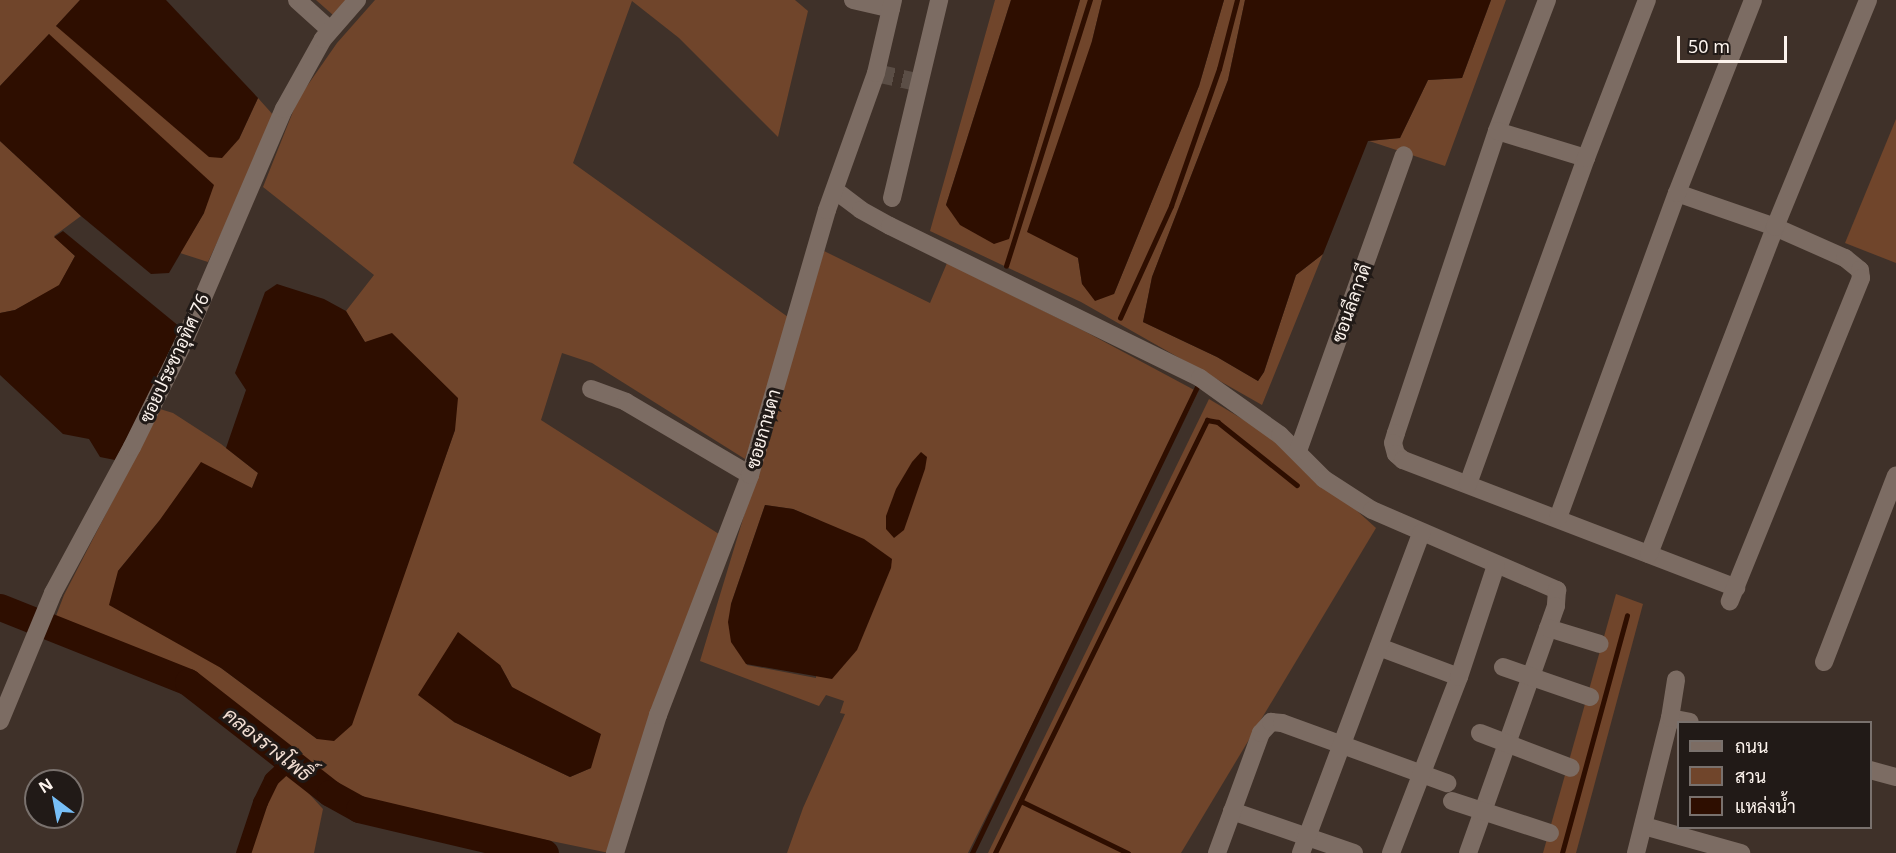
<!DOCTYPE html>
<html>
<head>
<meta charset="utf-8">
<style>
  body { margin:0 }
  #map { position:relative; width:1896px; height:853px; overflow:hidden; background:#3f3129; font-family:"Noto Sans",Sarabun,sans-serif }
  div>[style] { position:absolute }
  .green>* { inset:0; background:#70452b }
  .water>* { inset:0; background:#2e0e00 }
  .stream>* { height:4.5px; margin:-2.25px; padding:0 2.25px; transform-origin:2.25px; border-radius:2.25px; background:#2e0e00 }
  .canal>* { height:15px; margin:-7.5px; padding:0 7.5px; transform-origin:7.5px; border-radius:7.5px; background:#2e0e00 }
  .river>* { height:27px; margin:-13.5px; padding:0 13.5px; transform-origin:13.5px; border-radius:13.5px; background:#2e0e00 }
  .minor-tunnel>* { height:18px; margin-top:-9px; transform-origin:0; background:repeating-linear-gradient(90deg,#5b4e46 0 18px,transparent 0 27px) }
  .minor>* { height:18px; margin:-9px; padding:0 9px; transform-origin:9px; border-radius:9px; background:#7c6c63 }
  span { translate:-50% -50%; white-space:nowrap; text-align:center; line-height:1.15; -webkit-text-stroke:6px #211a17; paint-order:stroke }
  .street-label { font-size:18px; color:#fcf3ed }
  .water-label { font-size:20px; color:#f1ddd2; font-style:italic }
  .legend { position:absolute; left:1677px; top:721px; width:195px; height:108px; box-sizing:border-box; background:#211a17; border:2px solid #79716d; margin:0; padding:8px 10px; list-style:none; font-size:18px; color:#fcf3ed }
  .legend li { display:flex; align-items:center; gap:12px; height:30px }
  .legend b { width:30px; border:2px solid #79716d }
  .north { position:absolute; left:24px; top:769px; width:60px; height:60px; box-sizing:border-box; background:#211a17; border:2px solid #79716d; border-radius:50%; rotate:328deg; font-size:16px; font-weight:700; line-height:24px; text-align:center; color:#fcf3ed }
  .north::after { content:''; display:block; margin:auto; width:21px; height:27px; background:#77bff7; clip-path:polygon(50% 0,100% 100%,50% 72%,0 100%) }
  .scale { position:absolute; left:1677px; top:36px; width:110px; height:27px; box-sizing:border-box; border:3px solid #fcf3ed; border-top:0; padding-left:8px; font-size:18px; line-height:21px; white-space:nowrap; color:#fcf3ed; -webkit-text-stroke:4px #211a17; paint-order:stroke }
</style>
</head>
<body>
<div id="map">
  <div class="green">
    <i style="clip-path:polygon(0 0,80px 0,56px 26px,239px 139px,258px 98px,275px 117px,208px 262px,180px 253px,204px 213px,49px 34px,0 86px)"></i>
    <i style="clip-path:polygon(316px 0,347px 0,333px 15px)"></i>
    <i style="clip-path:polygon(evenodd,375px 0,795px 0,808px 11px,778px 137px,679px 38px,632px 1px,573px 163px,788px 317px,765px 404px,745px 459px,592px 363px,562px 353px,541px 420px,722px 536px,609px 853px,365px 802px,336px 783px,192px 676px,54px 621px,64px 595px,160px 409px,173px 413px,221px 444px,258px 473px,252px 488px,159px 521px,118px 571px,221px 668px,317px 739px,391px 609px,455px 430px,365px 342px,346px 311px,374px 275px,263px 187px,298px 99px,337px 43px,375px 0,500px 665px,512px 687px,591px 768px,570px 777px,454px 722px,500px 665px)"></i>
    <i style="clip-path:polygon(995px 0,1011px 0,946px 205px,1009px 238px,1080px 0,1102px 0,1092px 41px,1078px 258px,1082px 284px,1114px 294px,1199px 86px,1224px 0,1245px 0,1228px 80px,1152px 277px,1143px 322px,1217px 357px,1258px 381px,1264px 372px,1296px 275px,1323px 254px,1262px 405px,1081px 302px,930px 231px)"></i>
    <i style="clip-path:polygon(1491px 0,1506px 0,1445px 166px,1369px 141px,1400px 138px,1428px 80px,1462px 78px)"></i>
    <i style="clip-path:polygon(1896px 119px,1896px 263px,1845px 243px)"></i>
    <i style="clip-path:polygon(0 141px,81px 216px,54px 236px,75px 256px,59px 286px,15px 310px,0 313px)"></i>
    <i style="clip-path:polygon(evenodd,824px 251px,930px 303px,947px 263px,1086px 332px,1198px 392px,968px 853px,787px 853px,803px 808px,845px 714px,840px 713px,844px 701px,826px 695px,819px 706px,700px 661px,824px 251px,765px 505px,793px 509px,819px 520px,816px 678px,747px 665px,731px 604px,765px 505px)"></i>
    <i style="clip-path:polygon(1209px 399px,1281px 442px,1376px 528px,1181px 853px,988px 853px)"></i>
    <i style="clip-path:polygon(1616px 594px,1643px 604px,1576px 853px,1543px 853px)"></i>
    <i style="clip-path:polygon(279px 776px,293px 776px,323px 809px,314px 853px,251px 853px,264px 808px)"></i>
  </div>
  <div class="water">
    <i style="clip-path:polygon(80px 0,166px 0,258px 98px,239px 139px,222px 158px,209px 157px,56px 26px)"></i>
    <i style="clip-path:polygon(1011px 0,1080px 0,1009px 239px,994px 244px,960px 225px,946px 205px)"></i>
    <i style="clip-path:polygon(1102px 0,1224px 0,1199px 86px,1114px 294px,1095px 301px,1082px 284px,1078px 258px,1027px 232px,1092px 41px)"></i>
    <i style="clip-path:polygon(1245px 0,1491px 0,1462px 78px,1428px 80px,1400px 138px,1368px 141px,1323px 254px,1296px 275px,1264px 372px,1258px 381px,1217px 357px,1143px 322px,1152px 277px,1228px 80px)"></i>
    <i style="clip-path:polygon(49px 34px,214px 185px,204px 213px,169px 273px,151px 274px,81px 216px,0 141px,0 86px)"></i>
    <i style="clip-path:polygon(63px 231px,180px 327px,153px 389px,115px 460px,100px 457px,89px 439px,63px 434px,0 375px,0 313px,15px 310px,59px 285px,75px 256px,54px 237px)"></i>
    <i style="clip-path:polygon(277px 284px,324px 299px,346px 311px,365px 342px,392px 333px,458px 398px,455px 430px,352px 725px,334px 741px,317px 739px,221px 668px,109px 605px,118px 571px,159px 521px,201px 462px,252px 488px,258px 473px,226px 448px,246px 390px,235px 373px,265px 292px)"></i>
    <i style="clip-path:polygon(921px 452px,927px 457px,925px 469px,904px 530px,894px 538px,886px 529px,886px 516px,896px 489px,912px 462px)"></i>
    <i style="clip-path:polygon(765px 505px,793px 509px,864px 539px,892px 559px,891px 568px,857px 650px,832px 679px,746px 664px,731px 642px,728px 622px,731px 604px)"></i>
    <i style="clip-path:polygon(458px 632px,500px 665px,512px 687px,601px 734px,591px 768px,570px 777px,454px 722px,418px 695px)"></i>
  </div>
  <div class="stream">
    <i style="left:1006px;top:266px;width:279px;rotate:-72.5deg"></i>
    <i style="left:1120px;top:318px;width:123px;rotate:-65.5deg"></i>
    <i style="left:1171px;top:206px;width:145px;rotate:-70.7deg"></i>
    <i style="left:1219px;top:69px;width:71px;rotate:-75.4deg"></i>
    <i style="left:1021px;top:801px;width:119px;rotate:25.9deg"></i>
    <i style="left:972px;top:853px;width:517px;rotate:-64.23deg"></i>
    <i style="left:995px;top:853px;width:482px;rotate:-63.9deg"></i>
    <i style="left:1207px;top:420px;width:11px;rotate:10deg"></i>
    <i style="left:1218px;top:422px;width:101px;rotate:38.6deg"></i>
    <i style="left:1562px;top:853px;width:246px;rotate:-74.7deg"></i>
  </div>
  <div class="canal">
    <i style="left:243px;top:853px;width:54px;rotate:-71.6deg"></i>
    <i style="left:260px;top:802px;width:25px;rotate:-64deg"></i>
    <i style="left:271px;top:779px;width:26px;rotate:-43deg"></i>
  </div>
  <div class="river">
    <i style="left:0;top:607px;width:202px;rotate:21.7deg"></i>
    <i style="left:188px;top:682px;width:180px;rotate:38deg"></i>
    <i style="left:330px;top:793px;width:33px;rotate:29deg"></i>
    <i style="left:359px;top:809px;width:191px;rotate:13.3deg"></i>
  </div>
  <div class="minor-tunnel">
    <i style="left:876px;top:73px;width:46px;rotate:12.5deg"></i>
  </div>
  <div class="minor">
    <i style="left:297px;top:0;width:43px;rotate:42.2deg"></i>
    <i style="left:853px;top:0;width:39px;rotate:13deg"></i>
    <i style="left:1547px;top:0;width:140px;rotate:110.9deg"></i>
    <i style="left:1497px;top:131px;width:318px;rotate:108.5deg"></i>
    <i style="left:1396px;top:433px;width:10px;rotate:107deg"></i>
    <i style="left:1393px;top:443px;width:11px;rotate:75deg"></i>
    <i style="left:1396px;top:454px;width:9px;rotate:41deg"></i>
    <i style="left:1403px;top:460px;width:357px;rotate:21deg"></i>
    <i style="left:1497px;top:131px;width:93px;rotate:16.9deg"></i>
    <i style="left:836px;top:191px;width:31px;rotate:37deg"></i>
    <i style="left:861px;top:210px;width:33px;rotate:29deg"></i>
    <i style="left:890px;top:226px;width:345px;rotate:26.1deg"></i>
    <i style="left:1200px;top:378px;width:98px;rotate:35.5deg"></i>
    <i style="left:1280px;top:435px;width:62px;rotate:45deg"></i>
    <i style="left:1324px;top:479px;width:57px;rotate:32.9deg"></i>
    <i style="left:1372px;top:510px;width:202px;rotate:23.4deg"></i>
    <i style="left:1557px;top:590px;width:16px;rotate:94deg"></i>
    <i style="left:1556px;top:606px;width:262px;rotate:109.6deg"></i>
    <i style="left:1677px;top:193px;width:104px;rotate:19.1deg"></i>
    <i style="left:1775px;top:227px;width:77px;rotate:23.9deg"></i>
    <i style="left:1845px;top:258px;width:19px;rotate:39deg"></i>
    <i style="left:1860px;top:270px;width:8px;rotate:83deg"></i>
    <i style="left:1861px;top:278px;width:349px;rotate:112.1deg"></i>
    <i style="left:892px;top:198px;width:204px;rotate:-76.6deg"></i>
    <i style="left:591px;top:389px;width:37px;rotate:20deg"></i>
    <i style="left:626px;top:402px;width:144px;rotate:30.5deg"></i>
    <i style="left:1298px;top:451px;width:314px;rotate:-70.3deg"></i>
    <i style="left:1468px;top:484px;width:347px;rotate:-70.1deg"></i>
    <i style="left:1586px;top:158px;width:169px;rotate:-68.9deg"></i>
    <i style="left:1558px;top:518px;width:346px;rotate:-69.9deg"></i>
    <i style="left:1677px;top:193px;width:207px;rotate:-68.5deg"></i>
    <i style="left:1649px;top:554px;width:350px;rotate:-68.9deg"></i>
    <i style="left:1775px;top:227px;width:245px;rotate:-67.7deg"></i>
    <i style="left:1548px;top:628px;width:54px;rotate:17.1deg"></i>
    <i style="left:1379px;top:647px;width:85px;rotate:20.6deg"></i>
    <i style="left:1824px;top:662px;width:200px;rotate:-68.9deg"></i>
    <i style="left:1503px;top:667px;width:92px;rotate:19deg"></i>
    <i style="left:1670px;top:718px;width:20px;rotate:11deg"></i>
    <i style="left:0;top:721px;width:139px;rotate:-67.5deg"></i>
    <i style="left:53px;top:593px;width:166px;rotate:-61.6deg"></i>
    <i style="left:132px;top:447px;width:117px;rotate:-63.7deg"></i>
    <i style="left:184px;top:342px;width:254px;rotate:-66.8deg"></i>
    <i style="left:284px;top:109px;width:80px;rotate:-60.9deg"></i>
    <i style="left:323px;top:39px;width:52px;rotate:-48.9deg"></i>
    <i style="left:1480px;top:733px;width:97px;rotate:21deg"></i>
    <i style="left:1870px;top:770px;width:27px;rotate:15deg"></i>
    <i style="left:1452px;top:801px;width:103px;rotate:18.1deg"></i>
    <i style="left:1232px;top:811px;width:129px;rotate:19deg"></i>
    <i style="left:1644px;top:826px;width:101px;rotate:15.6deg"></i>
    <i style="left:615px;top:853px;width:145px;rotate:-72.7deg"></i>
    <i style="left:658px;top:715px;width:257px;rotate:-69deg"></i>
    <i style="left:750px;top:475px;width:276px;rotate:-73.8deg"></i>
    <i style="left:827px;top:210px;width:145px;rotate:-70.3deg"></i>
    <i style="left:876px;top:73px;width:75px;rotate:-76.9deg"></i>
    <i style="left:1217px;top:853px;width:128px;rotate:-69.9deg"></i>
    <i style="left:1261px;top:733px;width:15px;rotate:-48deg"></i>
    <i style="left:1271px;top:722px;width:11px;rotate:5deg"></i>
    <i style="left:1282px;top:723px;width:176px;rotate:20deg"></i>
    <i style="left:1301px;top:853px;width:342px;rotate:-69.4deg"></i>
    <i style="left:1391px;top:853px;width:189px;rotate:-68.9deg"></i>
    <i style="left:1459px;top:677px;width:118px;rotate:-71.7deg"></i>
    <i style="left:1636px;top:853px;width:139px;rotate:-75.9deg"></i>
    <i style="left:1670px;top:718px;width:39px;rotate:-81deg"></i>
  </div>
  <div class="street-label">
    <span style="left:1351px;top:303px;rotate:-70deg">ซอนลีลาวดี</span>
    <span style="left:174px;top:358px;rotate:-65deg">ซอยประชาอุทิศ 76</span>
    <span style="left:763px;top:429px;rotate:-74deg">ซอยกานดา</span>
  </div>
  <div class="water-label">
    <span style="left:268px;top:744px;rotate:38deg">คลองรางโพธิ์</span>
  </div>
  <ul class="legend">
  <li><b style="height:8px;background:#7c6c63"></b>ถนน</li>
  <li><b style="height:16px;background:#70452b"></b>สวน</li>
  <li><b style="height:16px;background:#2e0e00"></b>แหล่งน้ำ</li>
  </ul>
  <div class="north">N</div>
  <div class="scale">50 m</div>
</div>
</body>
</html>
